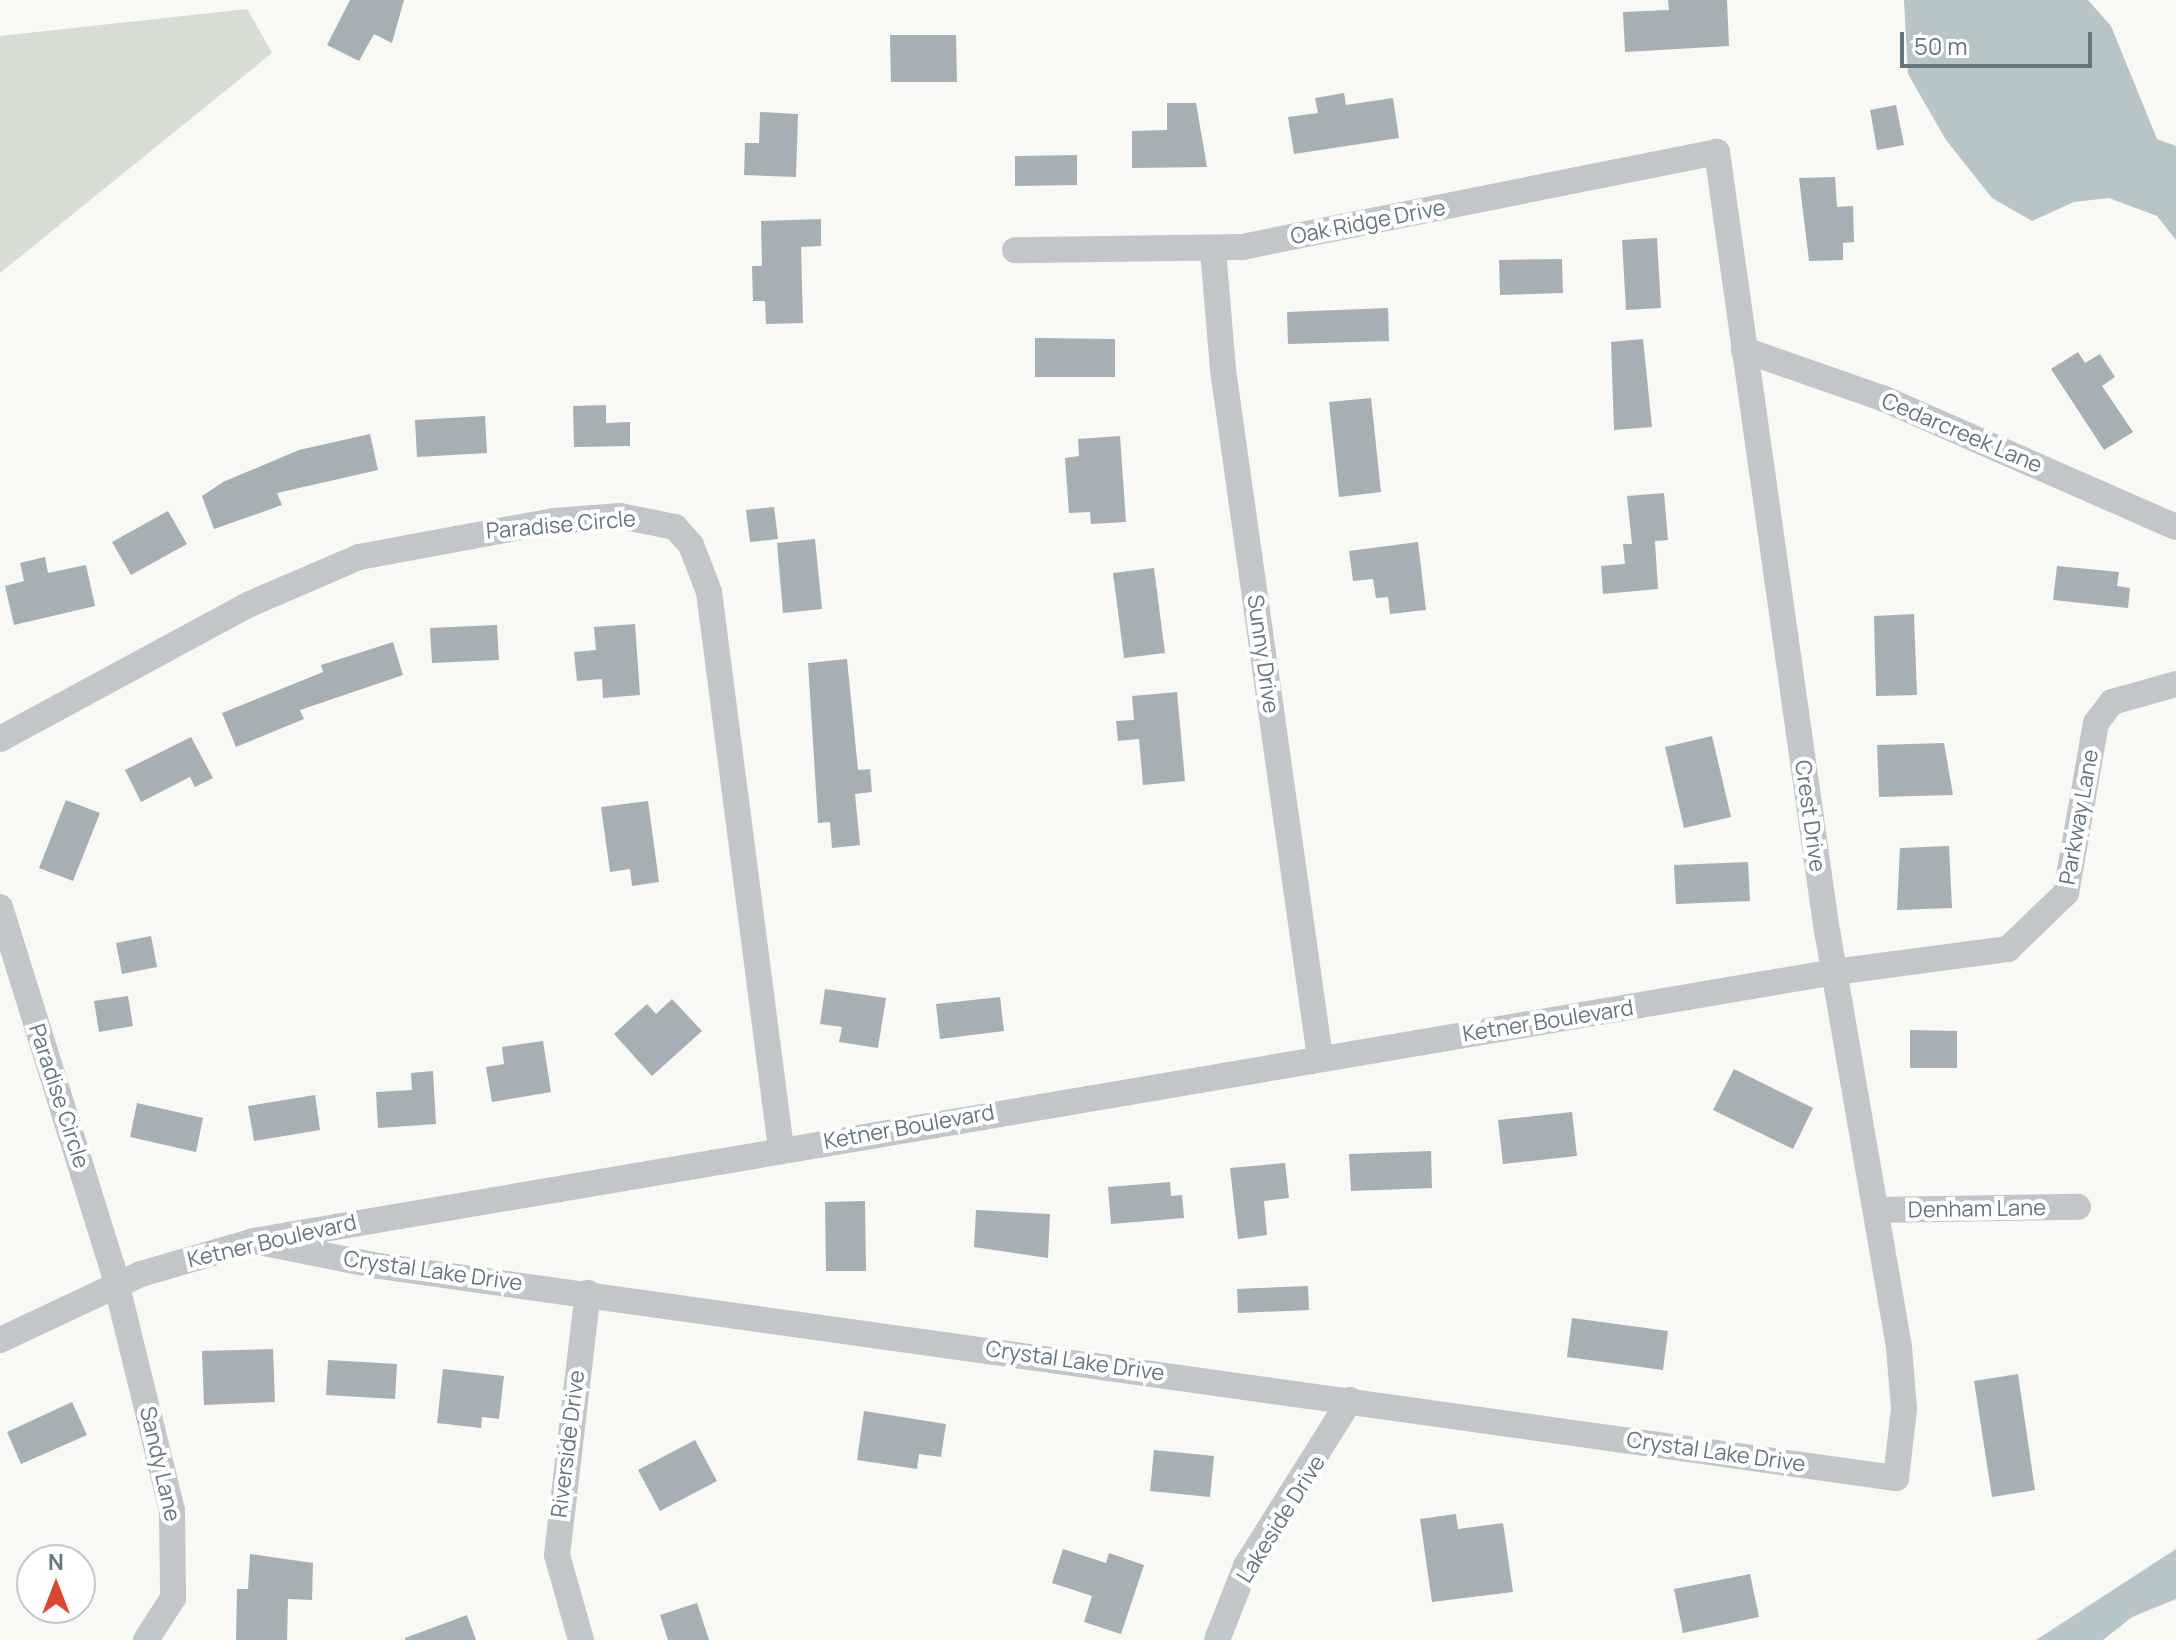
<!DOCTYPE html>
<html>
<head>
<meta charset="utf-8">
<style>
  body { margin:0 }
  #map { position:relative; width:2176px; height:1640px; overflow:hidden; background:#f8f8f5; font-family:Manrope,sans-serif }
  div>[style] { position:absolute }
  .green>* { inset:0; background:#d8ddd4 }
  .water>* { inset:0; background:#b7c5c8 }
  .building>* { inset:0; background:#a6b0b4 }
  .minor>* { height:26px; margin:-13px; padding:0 13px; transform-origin:13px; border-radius:13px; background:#c2c6c9 }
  span { translate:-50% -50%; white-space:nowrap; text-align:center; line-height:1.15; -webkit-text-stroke:8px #fff; paint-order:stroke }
  .street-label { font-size:22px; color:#64767f }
  .north { position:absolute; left:16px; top:1544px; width:80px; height:80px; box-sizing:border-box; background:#fff; border:2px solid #c1c8cc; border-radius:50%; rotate:0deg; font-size:22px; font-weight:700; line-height:32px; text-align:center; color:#64767f }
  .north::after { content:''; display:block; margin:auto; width:28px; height:36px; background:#df452e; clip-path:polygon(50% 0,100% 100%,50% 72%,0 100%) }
  .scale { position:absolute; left:1900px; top:32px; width:192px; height:36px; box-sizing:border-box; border:4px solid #64767f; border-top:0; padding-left:10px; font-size:24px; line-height:28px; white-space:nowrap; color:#64767f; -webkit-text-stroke:6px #fff; paint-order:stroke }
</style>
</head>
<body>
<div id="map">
  <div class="green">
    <i style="clip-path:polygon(247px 9px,272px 53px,0 273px,0 36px)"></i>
  </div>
  <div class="water">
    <i style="clip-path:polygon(1904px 0,2088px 0,2111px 26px,2157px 139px,2176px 146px,2176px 240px,2157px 216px,2109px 198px,2074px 202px,2032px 221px,1992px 198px,1946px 140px,1908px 74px)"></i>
    <i style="clip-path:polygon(2176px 1549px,2176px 1599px,2132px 1617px,2103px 1640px,2036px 1640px)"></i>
  </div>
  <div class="building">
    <i style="clip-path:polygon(350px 0,404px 0,392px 43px,374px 34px,359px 61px,327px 45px)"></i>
    <i style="clip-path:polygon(1668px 0,1727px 0,1729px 46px,1625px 52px,1623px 12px,1669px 10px)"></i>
    <i style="clip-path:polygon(890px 35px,956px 35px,957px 82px,891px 82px)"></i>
    <i style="clip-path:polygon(1344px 93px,1346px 105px,1393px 98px,1399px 138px,1294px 154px,1288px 117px,1318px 113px,1315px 98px)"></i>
    <i style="clip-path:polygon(1167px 103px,1196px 103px,1207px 167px,1132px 168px,1132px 131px,1167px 130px)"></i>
    <i style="clip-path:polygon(1896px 105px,1904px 145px,1877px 150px,1870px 110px)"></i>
    <i style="clip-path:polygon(760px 112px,798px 114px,796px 177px,744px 175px,745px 143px,759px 143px)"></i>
    <i style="clip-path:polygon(1077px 155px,1077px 185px,1015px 186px,1015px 156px)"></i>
    <i style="clip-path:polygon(1835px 177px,1837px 207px,1853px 206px,1854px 242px,1843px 243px,1843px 260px,1809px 261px,1799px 178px)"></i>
    <i style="clip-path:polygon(821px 219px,821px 246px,801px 247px,803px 323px,766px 324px,765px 301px,753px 301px,752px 266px,762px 266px,761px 221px)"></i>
    <i style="clip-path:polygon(1657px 238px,1661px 308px,1626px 310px,1622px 240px)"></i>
    <i style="clip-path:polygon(1562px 259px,1563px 293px,1500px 295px,1499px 260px)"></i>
    <i style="clip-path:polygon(1388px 308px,1389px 341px,1288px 344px,1287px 312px)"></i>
    <i style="clip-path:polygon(1035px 338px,1115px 339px,1115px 377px,1035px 377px)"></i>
    <i style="clip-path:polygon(1643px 339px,1652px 427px,1614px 430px,1611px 342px)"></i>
    <i style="clip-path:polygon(2078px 352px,2085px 363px,2100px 354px,2115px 377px,2102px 386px,2133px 432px,2104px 450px,2051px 369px)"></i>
    <i style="clip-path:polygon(1371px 398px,1381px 492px,1339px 497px,1329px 402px)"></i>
    <i style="clip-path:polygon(606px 405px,606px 423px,630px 422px,630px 446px,574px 447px,573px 406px)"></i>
    <i style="clip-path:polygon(485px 416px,487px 453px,417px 457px,415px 420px)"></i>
    <i style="clip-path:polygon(370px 434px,378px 470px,277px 493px,282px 505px,214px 529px,202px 496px,223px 482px,299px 450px)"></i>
    <i style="clip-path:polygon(1120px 436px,1126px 522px,1091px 524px,1090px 512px,1069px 513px,1065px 458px,1079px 456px,1078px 439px)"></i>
    <i style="clip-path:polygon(1664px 493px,1668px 540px,1655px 541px,1658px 589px,1603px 594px,1601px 566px,1625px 564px,1623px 544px,1632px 544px,1627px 496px)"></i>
    <i style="clip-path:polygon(774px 507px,778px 539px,750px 542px,746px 510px)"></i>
    <i style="clip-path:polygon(168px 511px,187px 544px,131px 575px,112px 542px)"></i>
    <i style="clip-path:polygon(815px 539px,822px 609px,783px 613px,777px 543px)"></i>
    <i style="clip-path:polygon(1418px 542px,1426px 610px,1390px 614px,1388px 597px,1376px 598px,1373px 579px,1353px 581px,1349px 551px)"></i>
    <i style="clip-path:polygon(45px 557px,48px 573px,86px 565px,95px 606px,14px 625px,5px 586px,24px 581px,20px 563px)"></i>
    <i style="clip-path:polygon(2057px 566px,2119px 572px,2117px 586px,2130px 588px,2128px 608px,2053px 600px)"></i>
    <i style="clip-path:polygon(1154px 568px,1165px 653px,1124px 658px,1113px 573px)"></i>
    <i style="clip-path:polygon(1914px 614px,1917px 695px,1876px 696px,1874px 616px)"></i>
    <i style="clip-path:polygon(635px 624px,640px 695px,603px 698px,602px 679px,577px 681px,574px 652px,596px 650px,594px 627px)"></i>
    <i style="clip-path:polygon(497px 625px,499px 660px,432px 663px,430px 628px)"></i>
    <i style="clip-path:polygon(393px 642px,403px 675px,300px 710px,304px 719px,236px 747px,222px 713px,323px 672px,321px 665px)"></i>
    <i style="clip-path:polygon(847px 659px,858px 770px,870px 769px,872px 792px,855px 794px,860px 845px,832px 848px,830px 822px,818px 823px,808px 663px)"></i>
    <i style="clip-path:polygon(1177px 692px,1185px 781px,1143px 785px,1139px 739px,1118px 741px,1116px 721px,1134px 720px,1132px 696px)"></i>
    <i style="clip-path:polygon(1712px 736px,1731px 817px,1684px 828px,1665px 747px)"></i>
    <i style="clip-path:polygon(191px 737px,213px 778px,195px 787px,190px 777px,141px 802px,125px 770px)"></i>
    <i style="clip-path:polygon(1944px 743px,1953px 795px,1879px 797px,1877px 745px)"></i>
    <i style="clip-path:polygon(66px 800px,100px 813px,73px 881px,39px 868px)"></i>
    <i style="clip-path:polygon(648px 801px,659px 882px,632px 886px,630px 869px,610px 872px,601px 807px)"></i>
    <i style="clip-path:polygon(1949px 846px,1952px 908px,1897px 910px,1900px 848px)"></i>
    <i style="clip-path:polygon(1748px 862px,1750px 901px,1676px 904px,1674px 865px)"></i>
    <i style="clip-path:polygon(151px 936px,157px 967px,122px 974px,116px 943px)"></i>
    <i style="clip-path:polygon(825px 989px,886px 998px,878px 1048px,839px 1042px,842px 1027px,820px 1024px)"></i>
    <i style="clip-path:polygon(128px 996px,133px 1026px,99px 1032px,94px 1001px)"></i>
    <i style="clip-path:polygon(1000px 997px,1004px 1031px,940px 1039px,936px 1004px)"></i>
    <i style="clip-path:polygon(672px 999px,702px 1031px,652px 1076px,614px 1034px,647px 1004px,656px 1014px)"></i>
    <i style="clip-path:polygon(1910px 1030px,1957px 1031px,1957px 1068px,1910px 1068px)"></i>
    <i style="clip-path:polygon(543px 1041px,551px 1092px,492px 1102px,486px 1067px,504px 1064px,502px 1047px)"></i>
    <i style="clip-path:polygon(1734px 1069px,1813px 1108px,1793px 1149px,1713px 1110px)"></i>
    <i style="clip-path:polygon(433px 1071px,436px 1124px,378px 1128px,376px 1092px,412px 1090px,411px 1073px)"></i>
    <i style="clip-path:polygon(315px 1095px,320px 1130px,254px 1141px,248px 1106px)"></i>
    <i style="clip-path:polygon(137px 1103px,203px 1118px,196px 1152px,130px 1137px)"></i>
    <i style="clip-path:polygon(1572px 1112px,1577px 1156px,1503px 1164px,1498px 1120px)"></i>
    <i style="clip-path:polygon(1431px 1151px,1432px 1188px,1351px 1191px,1349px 1154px)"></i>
    <i style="clip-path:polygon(1285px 1163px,1289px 1198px,1264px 1201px,1267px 1235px,1238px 1239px,1230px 1168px)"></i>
    <i style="clip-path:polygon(1170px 1182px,1171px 1196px,1182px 1195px,1184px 1218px,1111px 1224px,1108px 1187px)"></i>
    <i style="clip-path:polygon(865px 1201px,866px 1271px,826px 1271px,825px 1202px)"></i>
    <i style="clip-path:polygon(976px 1210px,1050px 1214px,1048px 1258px,974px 1247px)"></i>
    <i style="clip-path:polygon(1308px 1286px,1309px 1310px,1238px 1313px,1237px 1289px)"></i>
    <i style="clip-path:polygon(1572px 1318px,1668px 1331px,1663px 1370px,1567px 1357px)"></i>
    <i style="clip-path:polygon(273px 1349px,275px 1402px,204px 1405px,202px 1351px)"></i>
    <i style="clip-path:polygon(328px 1360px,397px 1364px,395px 1399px,326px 1395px)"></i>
    <i style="clip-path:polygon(443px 1369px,504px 1376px,499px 1419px,482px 1417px,481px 1428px,437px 1423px)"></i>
    <i style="clip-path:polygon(2018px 1374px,2035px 1490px,1992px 1497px,1974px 1381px)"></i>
    <i style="clip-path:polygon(72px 1402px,87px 1435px,21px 1464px,7px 1432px)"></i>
    <i style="clip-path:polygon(864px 1411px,946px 1424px,941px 1457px,919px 1454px,917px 1469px,857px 1460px)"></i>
    <i style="clip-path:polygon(695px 1440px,717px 1481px,660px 1511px,638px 1470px)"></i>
    <i style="clip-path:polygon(1154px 1450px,1214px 1456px,1210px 1497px,1150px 1491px)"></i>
    <i style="clip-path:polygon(1456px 1514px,1458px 1529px,1503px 1523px,1513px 1592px,1432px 1602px,1420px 1519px)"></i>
    <i style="clip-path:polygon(1063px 1549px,1106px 1563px,1109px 1553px,1144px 1565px,1121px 1634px,1084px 1622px,1092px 1596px,1052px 1583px)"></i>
    <i style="clip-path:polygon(250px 1554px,313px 1563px,312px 1600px,288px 1599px,287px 1640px,236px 1640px,237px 1589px,248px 1589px)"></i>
    <i style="clip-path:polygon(1750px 1574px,1759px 1617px,1683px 1633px,1674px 1589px)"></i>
    <i style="clip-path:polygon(697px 1603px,709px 1640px,668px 1640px,660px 1615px)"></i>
    <i style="clip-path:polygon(467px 1615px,476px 1640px,405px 1640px,405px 1638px)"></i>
  </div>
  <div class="minor">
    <i style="left:1213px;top:250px;width:120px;rotate:85.2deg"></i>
    <i style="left:1223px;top:370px;width:695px;rotate:81.97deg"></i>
    <i style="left:1744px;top:350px;width:146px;rotate:19.2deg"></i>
    <i style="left:1882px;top:398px;width:321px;rotate:23.7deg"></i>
    <i style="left:0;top:739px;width:284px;rotate:-28.4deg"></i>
    <i style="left:250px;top:604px;width:119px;rotate:-23.3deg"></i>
    <i style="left:359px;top:557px;width:198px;rotate:-10.5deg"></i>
    <i style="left:554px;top:521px;width:66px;rotate:-4.3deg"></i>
    <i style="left:620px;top:516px;width:56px;rotate:11.3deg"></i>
    <i style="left:675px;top:527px;width:24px;rotate:48deg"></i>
    <i style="left:691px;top:545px;width:50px;rotate:69deg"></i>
    <i style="left:709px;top:592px;width:562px;rotate:82.63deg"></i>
    <i style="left:0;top:907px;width:376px;rotate:72.7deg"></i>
    <i style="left:112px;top:1266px;width:251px;rotate:76.2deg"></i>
    <i style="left:172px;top:1510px;width:88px;rotate:89.3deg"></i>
    <i style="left:173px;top:1598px;width:50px;rotate:122.7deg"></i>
    <i style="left:1877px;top:1210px;width:201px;rotate:-0.9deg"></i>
    <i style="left:254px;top:1241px;width:127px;rotate:11.3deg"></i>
    <i style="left:379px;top:1266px;width:1532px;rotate:7.96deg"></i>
    <i style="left:1896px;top:1478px;width:69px;rotate:-83.4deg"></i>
    <i style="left:1904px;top:1409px;width:62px;rotate:-94.6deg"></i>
    <i style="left:1899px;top:1347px;width:421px;rotate:-99.8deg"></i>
    <i style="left:1827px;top:932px;width:788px;rotate:-98.03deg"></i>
    <i style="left:1717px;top:152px;width:483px;rotate:168.7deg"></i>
    <i style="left:1243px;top:247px;width:228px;rotate:179.2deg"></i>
    <i style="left:0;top:1340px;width:156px;rotate:-25.1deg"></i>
    <i style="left:141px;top:1274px;width:118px;rotate:-16.3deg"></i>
    <i style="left:254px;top:1241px;width:1604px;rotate:-9.66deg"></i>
    <i style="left:1835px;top:972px;width:175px;rotate:-7.6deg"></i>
    <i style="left:2008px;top:949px;width:81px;rotate:-44deg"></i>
    <i style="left:2066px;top:893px;width:173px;rotate:-80deg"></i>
    <i style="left:2096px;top:723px;width:26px;rotate:-53deg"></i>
    <i style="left:2112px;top:702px;width:66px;rotate:-15.7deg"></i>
    <i style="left:581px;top:1640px;width:88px;rotate:-105.8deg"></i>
    <i style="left:557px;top:1555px;width:264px;rotate:-83.3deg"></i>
    <i style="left:1217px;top:1640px;width:79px;rotate:-68.6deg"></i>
    <i style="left:1246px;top:1566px;width:196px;rotate:-57.9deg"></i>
  </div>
  <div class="street-label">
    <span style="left:1368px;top:222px;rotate:-11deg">Oak Ridge Drive</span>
    <span style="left:1962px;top:433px;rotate:23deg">Cedarcreek Lane</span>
    <span style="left:561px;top:525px;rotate:-5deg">Paradise Circle</span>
    <span style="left:1263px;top:654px;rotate:82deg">Sunny Drive</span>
    <span style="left:1810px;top:816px;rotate:82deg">Crest Drive</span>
    <span style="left:2079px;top:817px;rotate:-80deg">Parkway Lane</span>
    <span style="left:1548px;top:1021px;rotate:-9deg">Ketner Boulevard</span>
    <span style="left:59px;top:1096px;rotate:72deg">Paradise Circle</span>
    <span style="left:909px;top:1127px;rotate:-10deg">Ketner Boulevard</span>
    <span style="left:1977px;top:1209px;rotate:-1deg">Denham Lane</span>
    <span style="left:272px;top:1241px;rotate:-13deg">Ketner Boulevard</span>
    <span style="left:433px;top:1271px;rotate:8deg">Crystal Lake Drive</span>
    <span style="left:1075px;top:1361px;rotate:8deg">Crystal Lake Drive</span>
    <span style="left:568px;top:1444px;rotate:-83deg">Riverside Drive</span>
    <span style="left:1716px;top:1452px;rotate:8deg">Crystal Lake Drive</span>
    <span style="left:160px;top:1464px;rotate:77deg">Sandy Lane</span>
    <span style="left:1281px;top:1519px;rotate:-58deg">Lakeside Drive</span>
  </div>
  <div class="north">N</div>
  <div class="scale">50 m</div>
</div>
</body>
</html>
